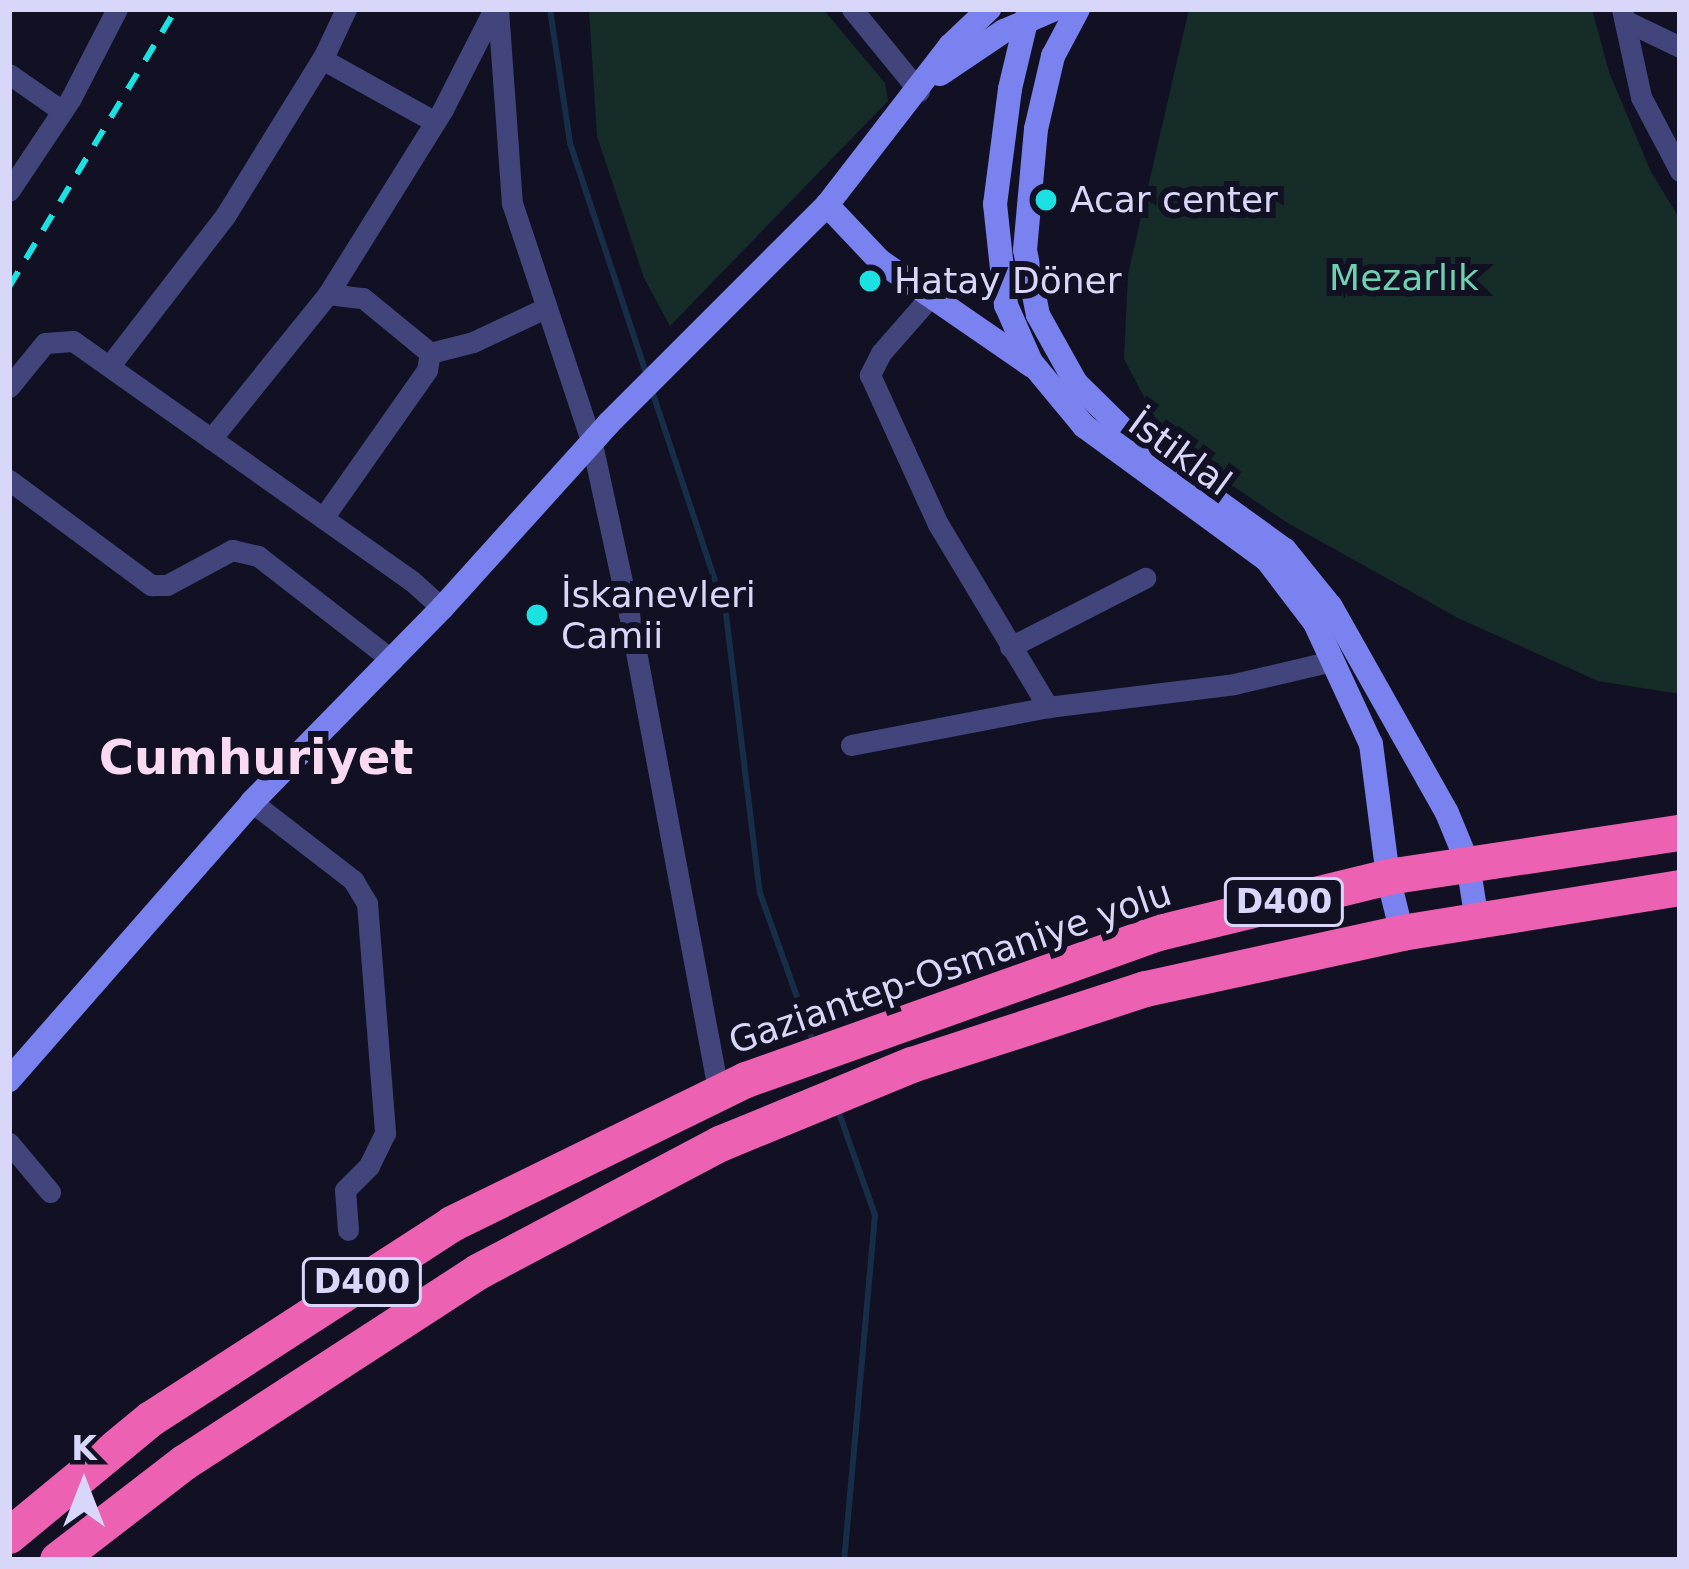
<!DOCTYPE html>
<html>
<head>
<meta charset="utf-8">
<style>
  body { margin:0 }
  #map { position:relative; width:1689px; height:1569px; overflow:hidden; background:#121123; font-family:"DejaVu Sans",sans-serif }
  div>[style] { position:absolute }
  .green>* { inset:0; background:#152c29 }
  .stream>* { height:6px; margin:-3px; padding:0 3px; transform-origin:3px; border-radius:3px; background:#162e48 }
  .street>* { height:21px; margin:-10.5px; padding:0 10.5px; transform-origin:10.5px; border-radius:10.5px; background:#42457c }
  .secondary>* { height:24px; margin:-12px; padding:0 12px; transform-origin:12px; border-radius:12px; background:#7a82ef }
  .highway>* { height:36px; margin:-18px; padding:0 18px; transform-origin:18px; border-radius:18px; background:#ec61b1 }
  .rail>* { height:6px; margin-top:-3px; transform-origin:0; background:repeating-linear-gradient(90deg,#1ce1e2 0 18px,transparent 0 33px) }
  .dots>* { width:33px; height:33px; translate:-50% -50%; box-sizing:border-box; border:6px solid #121123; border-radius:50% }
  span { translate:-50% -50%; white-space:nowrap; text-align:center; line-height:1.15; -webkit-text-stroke:12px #121123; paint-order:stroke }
  .shield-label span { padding:3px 9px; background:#121123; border:3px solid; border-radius:9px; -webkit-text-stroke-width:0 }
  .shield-label { font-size:33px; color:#d8d7fa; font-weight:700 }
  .poi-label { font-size:36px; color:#d8d7fa }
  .left { translate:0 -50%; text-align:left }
  .park-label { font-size:36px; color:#6cd2af }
  .street-label { font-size:36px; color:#d8d7fa }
  .district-label { font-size:48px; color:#fad9f2; font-weight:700 }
  .frame { position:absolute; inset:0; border:12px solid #d8d7fa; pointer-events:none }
  .north { position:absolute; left:24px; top:1425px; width:120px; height:120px; -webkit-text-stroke:9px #121123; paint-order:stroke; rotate:0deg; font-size:33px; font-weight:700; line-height:48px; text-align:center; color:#d8d7fa }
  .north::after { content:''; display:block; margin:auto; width:42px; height:54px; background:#d8d7fa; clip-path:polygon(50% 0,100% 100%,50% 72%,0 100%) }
</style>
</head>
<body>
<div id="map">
  <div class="green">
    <i style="clip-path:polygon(589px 9px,823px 9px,885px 83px,888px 101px,670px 326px,644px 278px,597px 136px)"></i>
    <i style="clip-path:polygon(1189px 9px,1592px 9px,1609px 72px,1651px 172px,1680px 219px,1680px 694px,1598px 681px,1458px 618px,1286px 522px,1168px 442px,1124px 359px,1128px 274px)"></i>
  </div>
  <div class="stream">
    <i style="left:550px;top:9px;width:135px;rotate:81.5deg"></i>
    <i style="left:570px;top:143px;width:245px;rotate:71.7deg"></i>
    <i style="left:651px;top:388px;width:238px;rotate:71.6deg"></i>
    <i style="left:726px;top:614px;width:281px;rotate:83.1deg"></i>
    <i style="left:760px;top:893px;width:158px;rotate:70.4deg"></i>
    <i style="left:838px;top:1110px;width:111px;rotate:70.6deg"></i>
    <i style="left:875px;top:1215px;width:346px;rotate:95.1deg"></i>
  </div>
  <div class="street">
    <i style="left:498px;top:9px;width:195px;rotate:85.9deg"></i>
    <i style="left:512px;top:203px;width:254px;rotate:71.6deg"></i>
    <i style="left:592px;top:444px;width:174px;rotate:77.7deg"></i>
    <i style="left:629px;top:614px;width:489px;rotate:79.4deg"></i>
    <i style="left:852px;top:9px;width:106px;rotate:50.7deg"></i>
    <i style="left:1622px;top:9px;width:90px;rotate:77.8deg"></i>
    <i style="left:1641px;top:97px;width:84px;rotate:62.2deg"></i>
    <i style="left:1626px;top:21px;width:60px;rotate:25.7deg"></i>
    <i style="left:322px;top:59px;width:129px;rotate:29.1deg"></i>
    <i style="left:9px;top:74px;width:65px;rotate:34.9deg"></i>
    <i style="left:9px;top:191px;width:112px;rotate:-56.3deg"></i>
    <i style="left:71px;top:98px;width:100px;rotate:-62.7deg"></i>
    <i style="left:328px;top:294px;width:218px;rotate:-58.1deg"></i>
    <i style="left:443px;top:109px;width:112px;rotate:-63deg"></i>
    <i style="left:930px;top:297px;width:74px;rotate:131.2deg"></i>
    <i style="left:881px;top:353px;width:25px;rotate:117deg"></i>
    <i style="left:870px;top:375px;width:164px;rotate:65.5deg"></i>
    <i style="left:938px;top:524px;width:214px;rotate:59deg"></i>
    <i style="left:1048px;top:707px;width:187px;rotate:-7deg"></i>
    <i style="left:1234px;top:684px;width:101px;rotate:-13.2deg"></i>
    <i style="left:111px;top:364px;width:187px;rotate:-52.4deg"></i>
    <i style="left:225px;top:216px;width:188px;rotate:-58.3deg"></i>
    <i style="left:324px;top:56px;width:52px;rotate:-64.9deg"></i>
    <i style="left:9px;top:387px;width:57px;rotate:-50.7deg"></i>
    <i style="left:45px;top:343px;width:28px;rotate:-4deg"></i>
    <i style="left:73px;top:341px;width:415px;rotate:35.3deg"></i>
    <i style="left:412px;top:581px;width:40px;rotate:42deg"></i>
    <i style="left:211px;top:439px;width:186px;rotate:-51.1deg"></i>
    <i style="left:328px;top:294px;width:35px;rotate:7deg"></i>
    <i style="left:363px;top:298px;width:87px;rotate:39.4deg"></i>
    <i style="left:430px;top:353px;width:44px;rotate:-14.3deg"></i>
    <i style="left:473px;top:342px;width:77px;rotate:-25.2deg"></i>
    <i style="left:9px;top:480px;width:177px;rotate:36.5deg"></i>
    <i style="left:151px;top:585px;width:16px"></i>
    <i style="left:167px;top:585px;width:74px;rotate:-28.3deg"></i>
    <i style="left:232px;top:550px;width:27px;rotate:13deg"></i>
    <i style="left:258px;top:556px;width:170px;rotate:37.8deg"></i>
    <i style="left:323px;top:518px;width:181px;rotate:-54.9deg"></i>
    <i style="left:427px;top:370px;width:17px;rotate:-80deg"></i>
    <i style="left:1010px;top:647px;width:152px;rotate:-27.1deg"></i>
    <i style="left:851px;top:745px;width:201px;rotate:-10.9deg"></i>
    <i style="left:252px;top:802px;width:128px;rotate:37.7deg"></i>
    <i style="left:353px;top:880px;width:27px;rotate:59deg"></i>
    <i style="left:367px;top:903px;width:231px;rotate:85.5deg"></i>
    <i style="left:385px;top:1133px;width:37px;rotate:116deg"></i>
    <i style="left:369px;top:1166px;width:34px;rotate:135deg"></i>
    <i style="left:345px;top:1190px;width:40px;rotate:85.7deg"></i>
    <i style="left:9px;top:1143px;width:64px;rotate:50.1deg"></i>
  </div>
  <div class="secondary">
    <i style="left:1029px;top:9px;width:82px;rotate:103.4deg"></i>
    <i style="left:1010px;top:89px;width:116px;rotate:97.4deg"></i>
    <i style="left:995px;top:204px;width:102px;rotate:83.8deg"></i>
    <i style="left:1006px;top:305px;width:62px;rotate:66.3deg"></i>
    <i style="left:1031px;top:362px;width:83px;rotate:50.4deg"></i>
    <i style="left:1084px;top:426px;width:227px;rotate:36.2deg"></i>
    <i style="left:1267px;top:560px;width:79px;rotate:52.7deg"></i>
    <i style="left:1315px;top:623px;width:133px;rotate:65.2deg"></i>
    <i style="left:1371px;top:744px;width:134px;rotate:82.7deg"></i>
    <i style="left:1388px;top:877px;width:58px;rotate:76deg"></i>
    <i style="left:1078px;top:9px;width:53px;rotate:118deg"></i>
    <i style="left:1053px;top:56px;width:75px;rotate:103.1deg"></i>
    <i style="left:1036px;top:129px;width:121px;rotate:95.2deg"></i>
    <i style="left:1025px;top:250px;width:66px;rotate:78.7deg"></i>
    <i style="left:1038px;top:315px;width:78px;rotate:60.8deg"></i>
    <i style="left:1076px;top:383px;width:87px;rotate:44.5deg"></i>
    <i style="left:1138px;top:444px;width:181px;rotate:35.8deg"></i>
    <i style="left:1285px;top:550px;width:73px;rotate:51.1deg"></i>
    <i style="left:1331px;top:607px;width:236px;rotate:60.6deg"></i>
    <i style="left:1447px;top:813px;width:55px;rotate:67.6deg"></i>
    <i style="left:1468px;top:864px;width:58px;rotate:81deg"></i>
    <i style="left:940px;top:74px;width:77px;rotate:-33.9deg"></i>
    <i style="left:1004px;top:31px;width:56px;rotate:-23.3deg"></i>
    <i style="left:827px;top:205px;width:77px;rotate:46.6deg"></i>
    <i style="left:880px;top:261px;width:185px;rotate:34.6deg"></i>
    <i style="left:9px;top:1080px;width:369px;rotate:-48.8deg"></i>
    <i style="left:252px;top:802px;width:272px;rotate:-45.6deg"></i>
    <i style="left:442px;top:608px;width:249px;rotate:-47.9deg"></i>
    <i style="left:609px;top:423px;width:308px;rotate:-45deg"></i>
    <i style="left:827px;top:205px;width:201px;rotate:-52.3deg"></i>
    <i style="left:950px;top:46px;width:54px;rotate:-43.5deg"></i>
  </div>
  <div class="highway">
    <i style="left:9px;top:1536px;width:184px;rotate:-39.5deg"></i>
    <i style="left:151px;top:1419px;width:359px;rotate:-32.9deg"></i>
    <i style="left:452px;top:1224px;width:327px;rotate:-26.1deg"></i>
    <i style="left:746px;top:1080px;width:434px;rotate:-19.6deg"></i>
    <i style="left:1155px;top:934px;width:240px;rotate:-13.7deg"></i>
    <i style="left:1388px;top:877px;width:295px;rotate:-8.6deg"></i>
    <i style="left:58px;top:1560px;width:159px;rotate:-37.6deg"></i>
    <i style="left:184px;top:1463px;width:351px;rotate:-33deg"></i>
    <i style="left:478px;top:1272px;width:274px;rotate:-27.9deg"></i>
    <i style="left:720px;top:1144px;width:208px;rotate:-22.4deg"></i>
    <i style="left:912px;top:1065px;width:246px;rotate:-18deg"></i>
    <i style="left:1146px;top:989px;width:262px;rotate:-12.3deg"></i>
    <i style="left:1402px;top:933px;width:282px;rotate:-9.2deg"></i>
  </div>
  <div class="rail">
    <i style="left:9px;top:287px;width:324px;rotate:-59deg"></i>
  </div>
  <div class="dots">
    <i style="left:1046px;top:200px;background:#1ce1e2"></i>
    <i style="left:870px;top:281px;background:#1ce1e2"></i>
    <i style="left:537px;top:615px;background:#1ce1e2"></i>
  </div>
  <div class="shield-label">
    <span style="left:1284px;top:902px">D400</span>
    <span style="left:362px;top:1282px">D400</span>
  </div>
  <div class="poi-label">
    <span class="left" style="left:1070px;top:200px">Acar center</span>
    <span class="left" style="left:894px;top:281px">Hatay Döner</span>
    <span class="left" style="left:561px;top:615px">İskanevleri<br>Camii</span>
  </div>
  <div class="park-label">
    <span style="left:1404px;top:278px">Mezarlık</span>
  </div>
  <div class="street-label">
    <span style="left:1180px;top:453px;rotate:36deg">İstiklal</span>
    <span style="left:950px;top:967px;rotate:-19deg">Gaziantep-Osmaniye yolu</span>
  </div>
  <div class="district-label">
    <span style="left:256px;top:758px">Cumhuriyet</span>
  </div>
  <div class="frame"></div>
  <div class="north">K</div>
</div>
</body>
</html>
